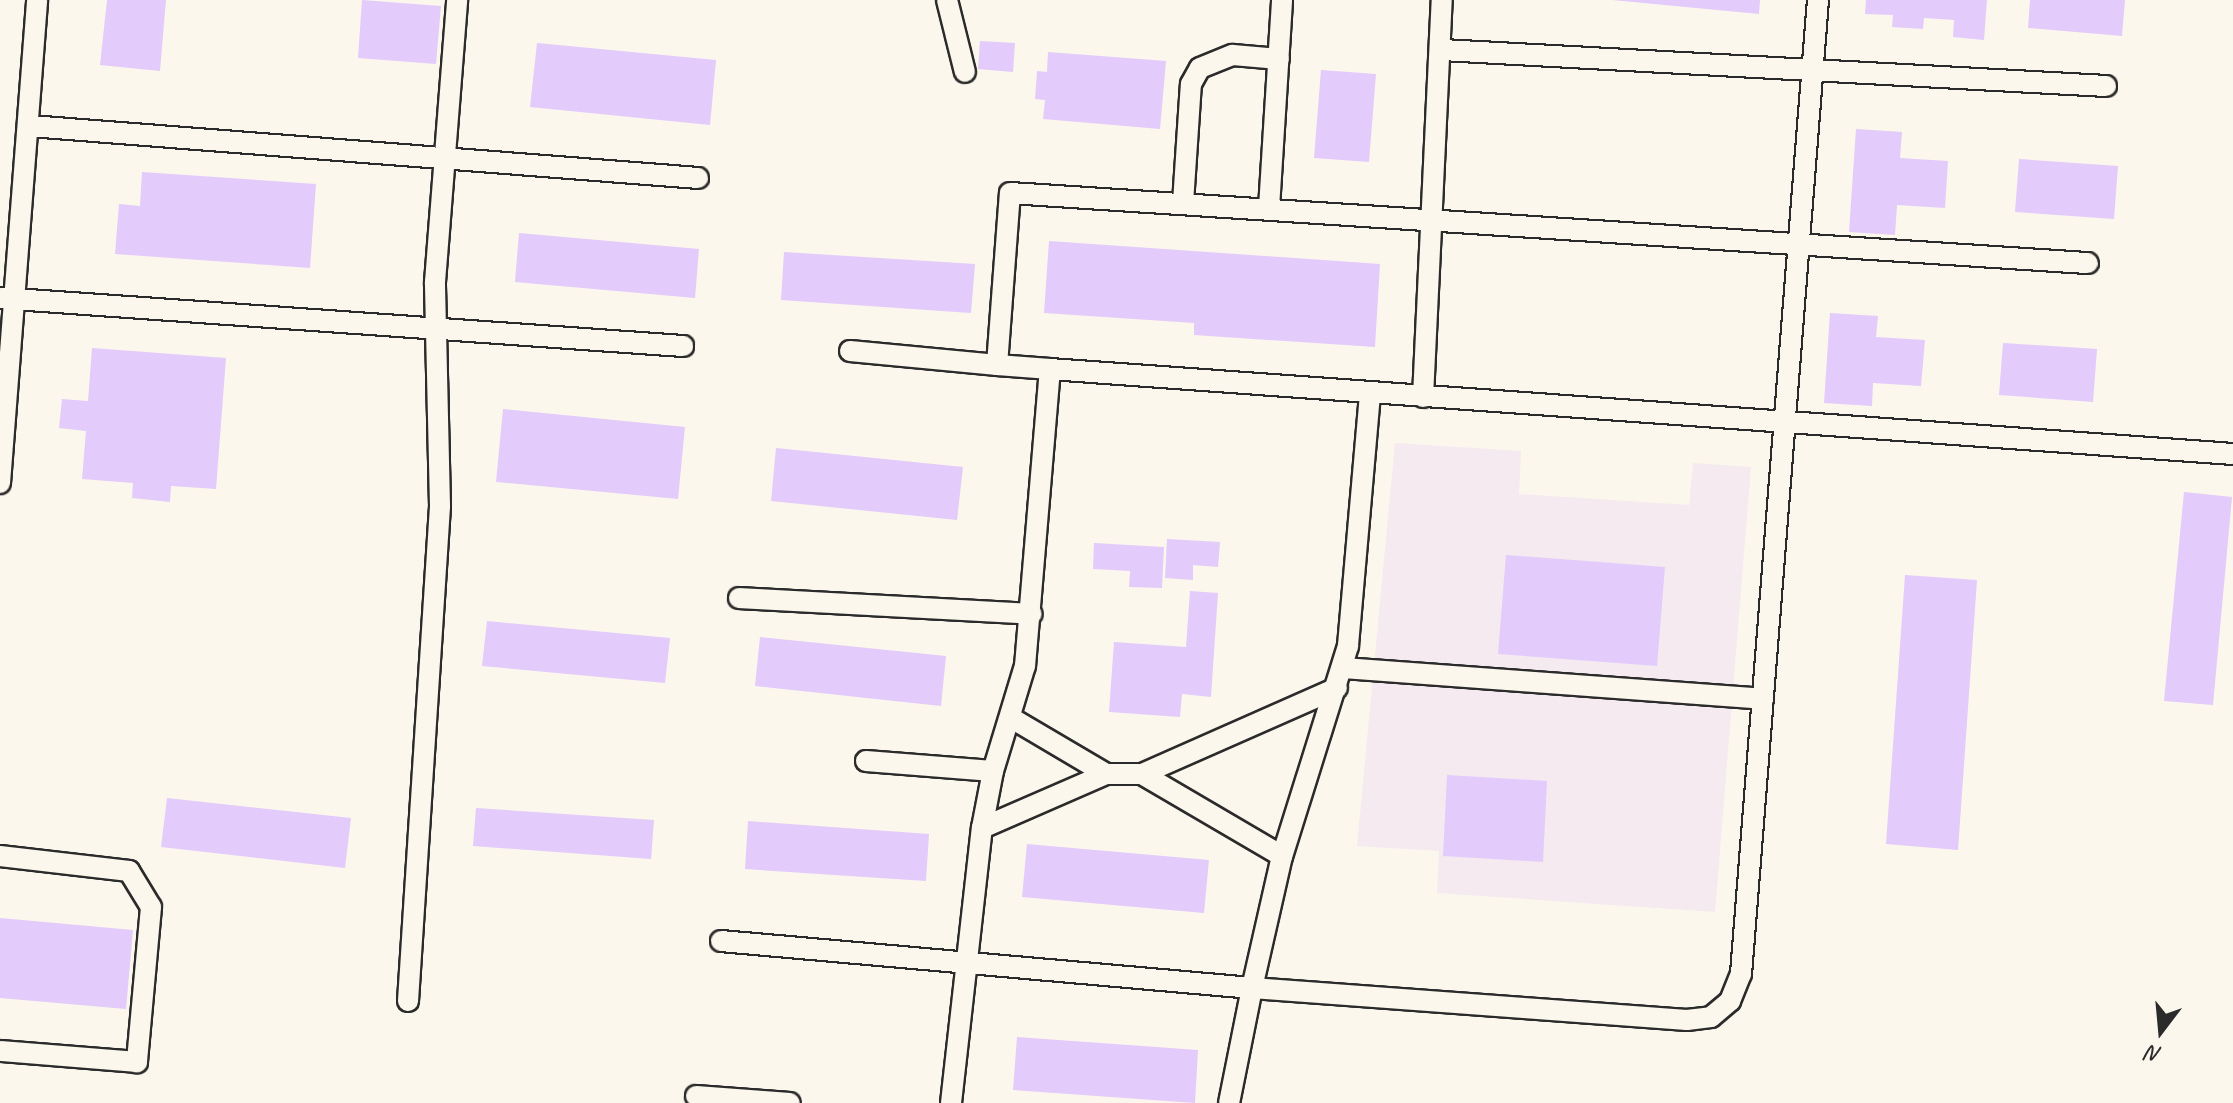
<!DOCTYPE html>
<html>
<head>
<meta charset="utf-8">
<style>
  body { margin:0 }
  #map { position:relative; width:2233px; height:1103px; overflow:hidden; background:#fbf7ec; font-family:Caveat,sans-serif }
  div>[style] { position:absolute }
  .built>* { inset:0; background:#f4eaf0 }
  .building>* { inset:0; background:#e3cbfb }
  .roads { filter:drop-shadow(2px 0 #2b2b2b) drop-shadow(-2px 0 #2b2b2b) drop-shadow(0 2px #2b2b2b) drop-shadow(0 -2px #2b2b2b) }
  .service>* { height:20px; margin:-10px; padding:0 10px; transform-origin:10px; border-radius:10px; background:#fbf7ec }
  span { translate:-50% -50%; white-space:nowrap; text-align:center; line-height:1.15; -webkit-text-stroke:6px #fbf7ec; paint-order:stroke }
  .north { position:absolute; left:2121px; top:991px; width:80px; height:80px; -webkit-text-stroke:6px #fbf7ec; paint-order:stroke; rotate:196deg; font-size:22px; font-weight:700; line-height:32px; text-align:center; color:#2b2b2b }
  .north::after { content:''; display:block; margin:auto; width:28px; height:36px; background:#2b2b2b; clip-path:polygon(50% 0,100% 100%,50% 72%,0 100%) }
</style>
</head>
<body>
<div id="map">
  <div class="built">
    <i style="clip-path:polygon(1395px 443px,1521px 451px,1519px 494px,1689px 505px,1693px 463px,1751px 467px,1715px 912px,1437px 893px,1439px 851px,1357px 846px)"></i>
  </div>
  <div class="building">
    <i style="clip-path:polygon(107px 0,166px 0,160px 71px,100px 65px)"></i>
    <i style="clip-path:polygon(362px 0,441px 6px,436px 64px,358px 58px)"></i>
    <i style="clip-path:polygon(1612px 0,1760px 0,1759px 14px)"></i>
    <i style="clip-path:polygon(1866px 0,1987px 0,1984px 40px,1953px 37px,1954px 20px,1924px 18px,1923px 29px,1892px 27px,1893px 15px,1865px 14px)"></i>
    <i style="clip-path:polygon(2030px 0,2125px 0,2122px 36px,2028px 28px)"></i>
    <i style="clip-path:polygon(980px 41px,1015px 43px,1013px 72px,978px 69px)"></i>
    <i style="clip-path:polygon(537px 43px,716px 60px,710px 125px,530px 107px)"></i>
    <i style="clip-path:polygon(1048px 52px,1166px 61px,1160px 129px,1043px 119px,1045px 100px,1035px 99px,1037px 71px,1047px 72px)"></i>
    <i style="clip-path:polygon(1321px 70px,1376px 74px,1369px 162px,1314px 158px)"></i>
    <i style="clip-path:polygon(1856px 129px,1902px 132px,1900px 158px,1948px 161px,1945px 208px,1897px 205px,1895px 235px,1849px 232px)"></i>
    <i style="clip-path:polygon(2019px 159px,2118px 166px,2114px 219px,2015px 212px)"></i>
    <i style="clip-path:polygon(142px 172px,316px 184px,310px 268px,115px 254px,119px 204px,140px 206px)"></i>
    <i style="clip-path:polygon(519px 233px,699px 249px,695px 298px,515px 282px)"></i>
    <i style="clip-path:polygon(1049px 241px,1380px 264px,1375px 347px,1194px 335px,1194px 323px,1044px 313px)"></i>
    <i style="clip-path:polygon(784px 252px,975px 264px,971px 313px,781px 300px)"></i>
    <i style="clip-path:polygon(1830px 313px,1878px 316px,1876px 337px,1925px 340px,1921px 386px,1873px 383px,1872px 406px,1824px 403px)"></i>
    <i style="clip-path:polygon(2003px 343px,2097px 349px,2093px 402px,1999px 395px)"></i>
    <i style="clip-path:polygon(92px 348px,226px 358px,216px 489px,171px 486px,170px 502px,132px 498px,133px 483px,82px 479px,86px 431px,59px 428px,62px 399px,88px 401px)"></i>
    <i style="clip-path:polygon(503px 409px,685px 427px,678px 499px,496px 482px)"></i>
    <i style="clip-path:polygon(776px 448px,963px 467px,957px 520px,771px 501px)"></i>
    <i style="clip-path:polygon(2184px 492px,2232px 497px,2213px 705px,2164px 701px)"></i>
    <i style="clip-path:polygon(1167px 539px,1220px 542px,1218px 567px,1193px 565px,1193px 580px,1165px 578px)"></i>
    <i style="clip-path:polygon(1094px 543px,1164px 547px,1162px 588px,1129px 587px,1130px 571px,1093px 569px)"></i>
    <i style="clip-path:polygon(1506px 555px,1665px 567px,1657px 666px,1498px 654px)"></i>
    <i style="clip-path:polygon(1905px 575px,1977px 580px,1958px 850px,1886px 844px)"></i>
    <i style="clip-path:polygon(1190px 591px,1218px 593px,1211px 697px,1182px 694px,1180px 717px,1109px 712px,1114px 642px,1186px 647px)"></i>
    <i style="clip-path:polygon(487px 621px,670px 638px,665px 683px,482px 666px)"></i>
    <i style="clip-path:polygon(760px 637px,946px 656px,941px 706px,755px 686px)"></i>
    <i style="clip-path:polygon(1447px 775px,1547px 781px,1543px 862px,1443px 856px)"></i>
    <i style="clip-path:polygon(167px 798px,351px 818px,345px 868px,161px 847px)"></i>
    <i style="clip-path:polygon(476px 808px,654px 820px,651px 859px,473px 846px)"></i>
    <i style="clip-path:polygon(748px 821px,929px 834px,926px 881px,745px 869px)"></i>
    <i style="clip-path:polygon(1027px 844px,1209px 860px,1204px 913px,1022px 897px)"></i>
    <i style="clip-path:polygon(0 918px,133px 930px,126px 1009px,0 998px)"></i>
    <i style="clip-path:polygon(1017px 1037px,1198px 1050px,1195px 1103px,1013px 1090px)"></i>
  </div>
  <div class="roads">
    <div class="service">
      <i style="left:947px;top:0;width:74px;rotate:76deg"></i>
      <i style="left:1442px;top:50px;width:665px;rotate:3.1deg"></i>
      <i style="left:30px;top:126px;width:670px;rotate:4.45deg"></i>
      <i style="left:1183px;top:203px;width:119px;rotate:-86.2deg"></i>
      <i style="left:1191px;top:84px;width:18px;rotate:-61deg"></i>
      <i style="left:1200px;top:68px;width:35px;rotate:-22deg"></i>
      <i style="left:1233px;top:55px;width:46px;rotate:5deg"></i>
      <i style="left:1269px;top:208px;width:208px;rotate:-86.4deg"></i>
      <i style="left:0;top:298px;width:685px;rotate:4.02deg"></i>
      <i style="left:850px;top:351px;width:148px;rotate:5.4deg"></i>
      <i style="left:1050px;top:369px;width:53px;rotate:-175.7deg"></i>
      <i style="left:997px;top:365px;width:172px;rotate:-85.7deg"></i>
      <i style="left:1010px;top:193px;width:1080px;rotate:3.72deg"></i>
      <i style="left:1370px;top:394px;width:253px;rotate:95deg"></i>
      <i style="left:1348px;top:646px;width:220px;rotate:107.4deg"></i>
      <i style="left:1282px;top:856px;width:135px;rotate:102.8deg"></i>
      <i style="left:1252px;top:988px;width:436px;rotate:4.2deg"></i>
      <i style="left:1687px;top:1020px;width:24px;rotate:-7deg"></i>
      <i style="left:1711px;top:1017px;width:25px;rotate:-40deg"></i>
      <i style="left:1730px;top:1001px;width:29px;rotate:-68deg"></i>
      <i style="left:1741px;top:974px;width:977px;rotate:-85.48deg"></i>
      <i style="left:1423px;top:397px;width:397px;rotate:-87.3deg"></i>
      <i style="left:0;top:483px;width:484px;rotate:-85.6deg"></i>
      <i style="left:739px;top:598px;width:293px;rotate:3.1deg"></i>
      <i style="left:1343px;top:668px;width:421px;rotate:4.2deg"></i>
      <i style="left:1013px;top:719px;width:108px;rotate:30.6deg"></i>
      <i style="left:866px;top:761px;width:127px;rotate:4.5deg"></i>
      <i style="left:1142px;top:774px;width:162px;rotate:30.4deg"></i>
      <i style="left:982px;top:828px;width:135px;rotate:-23.5deg"></i>
      <i style="left:1106px;top:774px;width:36px"></i>
      <i style="left:1142px;top:774px;width:213px;rotate:-23.8deg"></i>
      <i style="left:0;top:856px;width:130px;rotate:6.6deg"></i>
      <i style="left:129px;top:871px;width:42px;rotate:58.6deg"></i>
      <i style="left:151px;top:907px;width:156px;rotate:95.2deg"></i>
      <i style="left:137px;top:1062px;width:137px;rotate:-175.4deg"></i>
      <i style="left:721px;top:941px;width:533px;rotate:5.06deg"></i>
      <i style="left:1252px;top:988px;width:117px;rotate:101.3deg"></i>
      <i style="left:408px;top:1001px;width:496px;rotate:-86.3deg"></i>
      <i style="left:440px;top:506px;width:224px;rotate:-91.3deg"></i>
      <i style="left:435px;top:282px;width:283px;rotate:-85.5deg"></i>
      <i style="left:696px;top:1096px;width:94px;rotate:4.3deg"></i>
      <i style="left:951px;top:1103px;width:277px;rotate:-83.6deg"></i>
      <i style="left:982px;top:828px;width:58px;rotate:-79.1deg"></i>
      <i style="left:993px;top:771px;width:110px;rotate:-73.1deg"></i>
      <i style="left:1025px;top:666px;width:298px;rotate:-85.2deg"></i>
      <i style="left:1050px;top:369px;width:1186px;rotate:4.11deg"></i>
    </div>
  </div>
  <div class="north">N</div>
</div>
</body>
</html>
